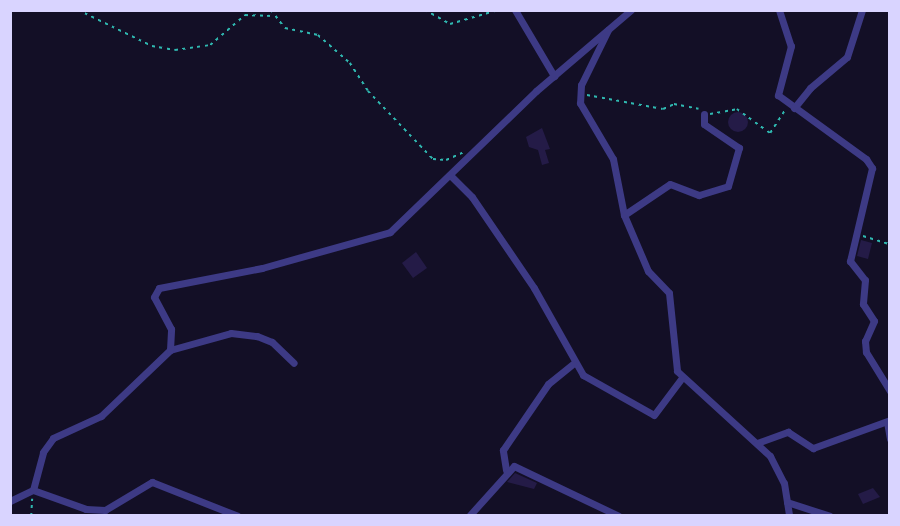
<!DOCTYPE html>
<html>
<head>
<meta charset="utf-8">
<style>
  body { margin:0 }
  #map { position:relative; width:900px; height:526px; overflow:hidden; background:#130f26; font-family:"Noto Sans",sans-serif }
  div>[style] { position:absolute }
  .building>* { inset:0; background:#241b47 }
  .round { border-radius:50% }
  .path>* { height:1.5px; margin-top:-0.75px; transform-origin:0; background:repeating-linear-gradient(90deg,#2fb8b0 0 3px,transparent 0 7.5px) }
  .street>* { height:7px; margin:-3.5px; padding:0 3.5px; transform-origin:3.5px; border-radius:3.5px; background:#3d3a85 }
  span { translate:-50% -50%; white-space:nowrap; text-align:center; line-height:1.15; -webkit-text-stroke:5px #130f26; paint-order:stroke }
  .frame { position:absolute; inset:0; border:12px solid #d9d4ff; pointer-events:none }
</style>
</head>
<body>
<div id="map">
  <div class="building">
    <i class="round" style="left:728px;top:112px;width:20px;height:20px"></i>
    <i style="clip-path:polygon(542px 128px,550px 149px,545px 150px,549px 163px,542px 165px,538px 150px,529px 147px,526px 137px)"></i>
    <i style="clip-path:polygon(861px 240px,872px 243px,868px 259px,857px 256px)"></i>
    <i style="clip-path:polygon(416px 252px,427px 268px,413px 278px,402px 263px)"></i>
    <i style="clip-path:polygon(515px 473px,537px 483px,534px 489px,507px 482px)"></i>
    <i style="clip-path:polygon(873px 488px,880px 497px,863px 504px,858px 494px)"></i>
  </div>
  <div class="path">
    <i style="left:78px;top:10px;width:82px;rotate:25.9deg"></i>
    <i style="left:152px;top:46px;width:23px;rotate:10deg"></i>
    <i style="left:175px;top:50px;width:35px;rotate:-8deg"></i>
    <i style="left:210px;top:45px;width:46px;rotate:-40.6deg"></i>
    <i style="left:245px;top:15px;width:27px;rotate:2deg"></i>
    <i style="left:271px;top:10px;width:23px;rotate:52deg"></i>
    <i style="left:285px;top:28px;width:34px;rotate:12deg"></i>
    <i style="left:318px;top:35px;width:43px;rotate:41.2deg"></i>
    <i style="left:350px;top:63px;width:33px;rotate:57deg"></i>
    <i style="left:368px;top:91px;width:94px;rotate:46.3deg"></i>
    <i style="left:433px;top:159px;width:13px;rotate:4deg"></i>
    <i style="left:446px;top:160px;width:20px;rotate:-24deg"></i>
    <i style="left:425px;top:10px;width:29px;rotate:29deg"></i>
    <i style="left:450px;top:24px;width:50px;rotate:-16.3deg"></i>
    <i style="left:587px;top:95px;width:77px;rotate:10.4deg"></i>
    <i style="left:663px;top:109px;width:12px;rotate:-24deg"></i>
    <i style="left:674px;top:104px;width:25px;rotate:11deg"></i>
    <i style="left:710px;top:114px;width:27px;rotate:-10deg"></i>
    <i style="left:737px;top:109px;width:41px;rotate:36deg"></i>
    <i style="left:770px;top:133px;width:27px;rotate:-57deg"></i>
    <i style="left:863px;top:236px;width:28px;rotate:17deg"></i>
    <i style="left:31px;top:516px;width:17px;rotate:-87deg"></i>
  </div>
  <div class="street">
    <i style="left:515px;top:10px;width:77px;rotate:59.4deg"></i>
    <i style="left:779px;top:10px;width:38px;rotate:72deg"></i>
    <i style="left:791px;top:46px;width:51px;rotate:104.9deg"></i>
    <i style="left:778px;top:95px;width:109px;rotate:36deg"></i>
    <i style="left:866px;top:159px;width:11px;rotate:56deg"></i>
    <i style="left:872px;top:168px;width:96px;rotate:103.3deg"></i>
    <i style="left:850px;top:261px;width:24px;rotate:52deg"></i>
    <i style="left:865px;top:280px;width:24px;rotate:95deg"></i>
    <i style="left:863px;top:304px;width:20px;rotate:57deg"></i>
    <i style="left:874px;top:321px;width:22px;rotate:114deg"></i>
    <i style="left:865px;top:341px;width:11px;rotate:85deg"></i>
    <i style="left:866px;top:352px;width:46px;rotate:58.4deg"></i>
    <i style="left:608px;top:30px;width:61px;rotate:116.1deg"></i>
    <i style="left:581px;top:85px;width:18px;rotate:93deg"></i>
    <i style="left:580px;top:103px;width:65px;rotate:59.5deg"></i>
    <i style="left:613px;top:159px;width:57px;rotate:78.9deg"></i>
    <i style="left:624px;top:215px;width:61px;rotate:66.8deg"></i>
    <i style="left:648px;top:271px;width:30px;rotate:46deg"></i>
    <i style="left:669px;top:293px;width:78px;rotate:84.1deg"></i>
    <i style="left:677px;top:371px;width:126px;rotate:42.4deg"></i>
    <i style="left:770px;top:456px;width:30px;rotate:63deg"></i>
    <i style="left:784px;top:483px;width:33px;rotate:81deg"></i>
    <i style="left:794px;top:108px;width:26px;rotate:-51deg"></i>
    <i style="left:810px;top:88px;width:48px;rotate:-40deg"></i>
    <i style="left:847px;top:57px;width:49px;rotate:-72.3deg"></i>
    <i style="left:452px;top:177px;width:28px;rotate:45deg"></i>
    <i style="left:472px;top:197px;width:110px;rotate:55.7deg"></i>
    <i style="left:534px;top:288px;width:100px;rotate:60.6deg"></i>
    <i style="left:583px;top:375px;width:81px;rotate:29.4deg"></i>
    <i style="left:654px;top:415px;width:45px;rotate:-53.1deg"></i>
    <i style="left:624px;top:215px;width:55px;rotate:-34deg"></i>
    <i style="left:670px;top:184px;width:31px;rotate:21deg"></i>
    <i style="left:699px;top:195px;width:30px;rotate:-17deg"></i>
    <i style="left:728px;top:186px;width:40px;rotate:-74deg"></i>
    <i style="left:739px;top:148px;width:42px;rotate:-145.6deg"></i>
    <i style="left:704px;top:124px;width:10px;rotate:-90deg"></i>
    <i style="left:170px;top:350px;width:63px;rotate:-15.6deg"></i>
    <i style="left:231px;top:333px;width:26px;rotate:7deg"></i>
    <i style="left:257px;top:336px;width:16px;rotate:22deg"></i>
    <i style="left:272px;top:342px;width:30px;rotate:44deg"></i>
    <i style="left:887px;top:422px;width:17px;rotate:80deg"></i>
    <i style="left:757px;top:443px;width:33px;rotate:-20deg"></i>
    <i style="left:788px;top:432px;width:30px;rotate:33deg"></i>
    <i style="left:813px;top:448px;width:82px;rotate:-20deg"></i>
    <i style="left:506px;top:470px;width:20px;rotate:-99deg"></i>
    <i style="left:503px;top:450px;width:80px;rotate:-55.7deg"></i>
    <i style="left:548px;top:384px;width:32px;rotate:-39deg"></i>
    <i style="left:33px;top:490px;width:56px;rotate:19.7deg"></i>
    <i style="left:86px;top:509px;width:19px;rotate:3deg"></i>
    <i style="left:105px;top:510px;width:55px;rotate:-30.8deg"></i>
    <i style="left:152px;top:482px;width:92px;rotate:21.6deg"></i>
    <i style="left:10px;top:501px;width:25px;rotate:-26deg"></i>
    <i style="left:33px;top:490px;width:39px;rotate:-75deg"></i>
    <i style="left:43px;top:452px;width:17px;rotate:-54deg"></i>
    <i style="left:53px;top:438px;width:53px;rotate:-24.6deg"></i>
    <i style="left:101px;top:416px;width:95px;rotate:-43.7deg"></i>
    <i style="left:170px;top:350px;width:21px;rotate:-87deg"></i>
    <i style="left:171px;top:329px;width:36px;rotate:-118deg"></i>
    <i style="left:154px;top:297px;width:10px;rotate:-61deg"></i>
    <i style="left:159px;top:288px;width:105px;rotate:-11deg"></i>
    <i style="left:262px;top:268px;width:133px;rotate:-15.7deg"></i>
    <i style="left:390px;top:232px;width:203px;rotate:-44deg"></i>
    <i style="left:536px;top:91px;width:125px;rotate:-40.5deg"></i>
    <i style="left:787px;top:502px;width:45px;rotate:18deg"></i>
    <i style="left:469px;top:516px;width:67px;rotate:-48deg"></i>
    <i style="left:514px;top:466px;width:116px;rotate:25.5deg"></i>
  </div>
  <div class="frame"></div>
</div>
</body>
</html>
